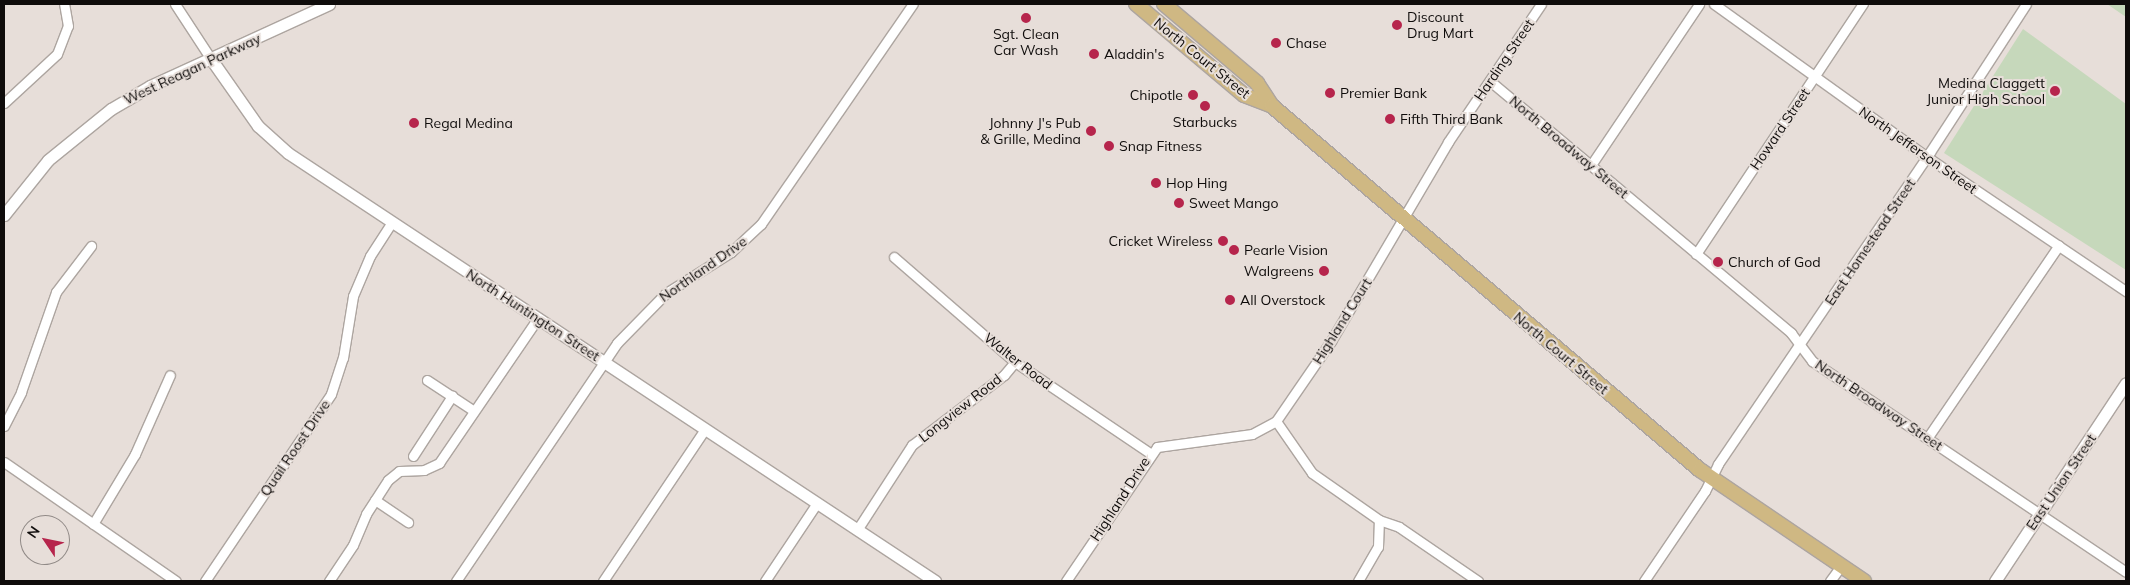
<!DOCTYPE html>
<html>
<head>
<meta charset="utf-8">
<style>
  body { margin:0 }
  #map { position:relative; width:2130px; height:585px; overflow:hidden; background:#e7ded9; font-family:Mulish,sans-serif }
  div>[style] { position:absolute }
  .green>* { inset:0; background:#c6d8bb }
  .roads { filter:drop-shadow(1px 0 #ada5a0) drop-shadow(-1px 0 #ada5a0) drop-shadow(0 1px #ada5a0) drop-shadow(0 -1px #ada5a0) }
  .minor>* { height:9px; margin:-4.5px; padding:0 4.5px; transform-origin:4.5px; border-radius:4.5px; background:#fff }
  .tertiary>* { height:11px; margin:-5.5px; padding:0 5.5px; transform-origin:5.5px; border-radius:5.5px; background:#fff }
  .primary>* { height:14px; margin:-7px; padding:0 7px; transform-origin:7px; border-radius:7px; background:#cfb883 }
  .dots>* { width:14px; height:14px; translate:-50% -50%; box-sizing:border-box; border:2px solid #e7ded9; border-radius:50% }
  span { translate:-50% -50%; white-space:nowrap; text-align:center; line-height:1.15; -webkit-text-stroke:4px #e7ded9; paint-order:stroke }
  .poi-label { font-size:14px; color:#0f0c0b }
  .left { translate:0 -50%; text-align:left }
  .right { translate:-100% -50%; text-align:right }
  .street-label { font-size:14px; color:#0f0c0b }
  .frame { position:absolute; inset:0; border:5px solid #0f0c0b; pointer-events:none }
  .north { position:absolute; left:20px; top:515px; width:50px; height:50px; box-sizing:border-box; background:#e7ded9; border:1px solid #918a87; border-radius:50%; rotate:304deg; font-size:14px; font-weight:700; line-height:20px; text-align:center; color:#0f0c0b }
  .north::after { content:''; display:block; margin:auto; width:18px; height:22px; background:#b6254c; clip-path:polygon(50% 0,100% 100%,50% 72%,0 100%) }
</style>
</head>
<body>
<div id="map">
  <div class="green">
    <i style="clip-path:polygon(2107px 4px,2126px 4px,2126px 17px)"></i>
    <i style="clip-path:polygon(2023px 29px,2126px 104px,2126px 270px,1944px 153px)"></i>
  </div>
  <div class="roads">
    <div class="minor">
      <i style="left:175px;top:4px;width:66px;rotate:56.8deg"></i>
      <i style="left:1714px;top:4px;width:262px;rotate:35.7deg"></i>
      <i style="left:1927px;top:157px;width:240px;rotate:34deg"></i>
      <i style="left:1490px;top:81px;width:393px;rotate:39.9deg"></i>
      <i style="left:1791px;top:333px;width:35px;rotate:53deg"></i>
      <i style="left:1812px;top:361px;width:378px;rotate:33.9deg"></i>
      <i style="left:4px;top:103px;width:72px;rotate:-42.8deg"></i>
      <i style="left:57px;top:54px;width:30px;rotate:-69deg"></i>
      <i style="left:68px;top:26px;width:22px;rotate:-100deg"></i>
      <i style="left:1591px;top:165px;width:194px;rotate:-56.1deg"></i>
      <i style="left:1696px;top:254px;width:301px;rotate:-56.3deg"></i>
      <i style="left:894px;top:257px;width:160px;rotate:41deg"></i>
      <i style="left:1015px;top:362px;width:163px;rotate:34deg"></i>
      <i style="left:427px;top:380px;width:56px;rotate:33.4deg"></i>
      <i style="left:1276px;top:421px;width:63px;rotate:55.3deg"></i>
      <i style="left:1312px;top:473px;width:82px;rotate:35deg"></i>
      <i style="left:1379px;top:520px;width:21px;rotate:19deg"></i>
      <i style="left:1399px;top:527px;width:96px;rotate:34.4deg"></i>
      <i style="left:4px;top:426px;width:38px;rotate:-63deg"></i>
      <i style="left:21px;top:392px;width:106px;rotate:-70.7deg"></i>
      <i style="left:56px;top:292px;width:58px;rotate:-52.7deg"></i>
      <i style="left:1928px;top:437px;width:232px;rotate:-55.7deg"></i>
      <i style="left:413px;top:456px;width:72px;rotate:-57deg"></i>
      <i style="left:4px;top:462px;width:209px;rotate:34.7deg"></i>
      <i style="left:375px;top:500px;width:40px;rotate:34deg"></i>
      <i style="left:93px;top:524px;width:82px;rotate:-59deg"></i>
      <i style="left:135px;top:454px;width:86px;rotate:-66.1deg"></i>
      <i style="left:857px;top:530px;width:101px;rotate:-57.1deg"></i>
      <i style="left:912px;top:445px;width:116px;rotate:-37.3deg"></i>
      <i style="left:1004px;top:375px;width:17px;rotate:-50deg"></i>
      <i style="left:205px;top:581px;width:225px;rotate:-56deg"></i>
      <i style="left:331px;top:394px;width:38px;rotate:-72deg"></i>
      <i style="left:343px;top:358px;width:63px;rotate:-80.8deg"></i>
      <i style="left:353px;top:296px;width:43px;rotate:-67deg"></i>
      <i style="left:370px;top:256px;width:40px;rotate:-57.1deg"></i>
      <i style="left:329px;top:581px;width:43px;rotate:-56.3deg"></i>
      <i style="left:353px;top:545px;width:34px;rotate:-67deg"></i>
      <i style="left:366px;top:514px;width:40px;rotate:-57.1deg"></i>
      <i style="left:388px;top:480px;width:14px;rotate:-39deg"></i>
      <i style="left:399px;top:471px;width:25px;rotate:-2deg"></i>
      <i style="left:424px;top:470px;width:17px;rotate:-25deg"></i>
      <i style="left:439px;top:463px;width:176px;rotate:-55.7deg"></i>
      <i style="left:456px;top:581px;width:287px;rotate:-55.9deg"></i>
      <i style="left:617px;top:343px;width:70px;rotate:-45.6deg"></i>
      <i style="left:666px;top:293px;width:77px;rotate:-32.2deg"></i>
      <i style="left:731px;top:252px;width:41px;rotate:-43deg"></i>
      <i style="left:761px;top:224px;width:267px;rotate:-55.4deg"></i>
      <i style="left:603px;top:581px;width:183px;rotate:-56.1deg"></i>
      <i style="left:765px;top:581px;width:94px;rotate:-56.3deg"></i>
      <i style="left:1066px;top:581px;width:162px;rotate:-55.8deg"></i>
      <i style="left:1157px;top:447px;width:96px;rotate:-7.8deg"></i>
      <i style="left:1252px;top:434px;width:27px;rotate:-28deg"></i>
      <i style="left:1276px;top:421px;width:97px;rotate:-55.5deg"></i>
      <i style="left:1331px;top:341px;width:231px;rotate:-59.5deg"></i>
      <i style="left:1448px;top:142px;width:166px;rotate:-56deg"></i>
      <i style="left:1358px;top:581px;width:39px;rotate:-60deg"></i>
      <i style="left:1378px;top:547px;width:27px;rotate:-88deg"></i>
      <i style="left:1644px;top:581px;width:109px;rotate:-55.9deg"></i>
      <i style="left:1705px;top:491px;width:30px;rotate:-64deg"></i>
      <i style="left:1718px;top:464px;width:377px;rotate:-55.8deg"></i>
      <i style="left:1930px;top:152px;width:176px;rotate:-57deg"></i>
      <i style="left:1830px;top:581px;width:19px;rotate:-54deg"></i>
    </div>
    <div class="tertiary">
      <i style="left:211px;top:59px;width:82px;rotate:55deg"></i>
      <i style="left:258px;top:126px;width:40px;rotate:42deg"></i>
      <i style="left:288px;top:153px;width:776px;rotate:33.49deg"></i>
      <i style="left:4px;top:215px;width:70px;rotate:-51.3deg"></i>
      <i style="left:48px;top:160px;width:81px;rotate:-39deg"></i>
      <i style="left:111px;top:109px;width:45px;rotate:-30.5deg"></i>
      <i style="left:150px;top:86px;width:197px;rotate:-24.6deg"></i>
      <i style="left:1995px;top:581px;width:237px;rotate:-56.5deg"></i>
    </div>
    <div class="primary">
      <i style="left:1136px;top:4px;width:141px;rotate:40.1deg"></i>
      <i style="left:1244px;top:95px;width:30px;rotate:21deg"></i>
      <i style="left:1164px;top:4px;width:122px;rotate:40.3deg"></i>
      <i style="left:1257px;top:83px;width:27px;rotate:57deg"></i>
      <i style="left:1272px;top:106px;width:562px;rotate:40.38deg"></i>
      <i style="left:1700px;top:470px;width:198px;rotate:34.1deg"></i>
    </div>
  </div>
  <div class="dots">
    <i style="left:1026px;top:18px;background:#b6254c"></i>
    <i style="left:1397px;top:25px;background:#b6254c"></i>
    <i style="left:1276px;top:43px;background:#b6254c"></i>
    <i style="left:1094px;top:54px;background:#b6254c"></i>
    <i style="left:2055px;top:91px;background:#b6254c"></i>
    <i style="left:1330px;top:93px;background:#b6254c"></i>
    <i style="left:1193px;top:95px;background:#b6254c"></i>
    <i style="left:1205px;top:106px;background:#b6254c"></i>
    <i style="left:1390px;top:119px;background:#b6254c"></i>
    <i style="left:414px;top:123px;background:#b6254c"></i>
    <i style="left:1091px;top:131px;background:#b6254c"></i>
    <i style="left:1109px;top:146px;background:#b6254c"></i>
    <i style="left:1156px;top:183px;background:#b6254c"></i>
    <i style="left:1179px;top:203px;background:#b6254c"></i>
    <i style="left:1223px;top:241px;background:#b6254c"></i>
    <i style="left:1234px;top:250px;background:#b6254c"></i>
    <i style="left:1718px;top:262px;background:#b6254c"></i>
    <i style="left:1324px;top:271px;background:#b6254c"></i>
    <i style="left:1230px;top:300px;background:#b6254c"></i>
  </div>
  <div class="poi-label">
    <span class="left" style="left:1407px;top:25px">Discount<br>Drug Mart</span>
    <span style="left:1026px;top:42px">Sgt. Clean<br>Car Wash</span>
    <span class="left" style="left:1286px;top:43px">Chase</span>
    <span class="left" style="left:1104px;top:54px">Aladdin's</span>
    <span class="right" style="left:2045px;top:91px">Medina Claggett<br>Junior High School</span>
    <span class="left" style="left:1340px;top:93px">Premier Bank</span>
    <span class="right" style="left:1183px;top:95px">Chipotle</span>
    <span class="left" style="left:1400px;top:119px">Fifth Third Bank</span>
    <span style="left:1205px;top:122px">Starbucks</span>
    <span class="left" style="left:424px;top:123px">Regal Medina</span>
    <span class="right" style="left:1081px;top:131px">Johnny J's Pub<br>&amp; Grille, Medina</span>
    <span class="left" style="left:1119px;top:146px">Snap Fitness</span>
    <span class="left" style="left:1166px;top:183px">Hop Hing</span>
    <span class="left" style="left:1189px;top:203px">Sweet Mango</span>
    <span class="right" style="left:1213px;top:241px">Cricket Wireless</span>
    <span class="left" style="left:1244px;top:250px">Pearle Vision</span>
    <span class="left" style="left:1728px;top:262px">Church of God</span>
    <span class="right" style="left:1314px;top:271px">Walgreens</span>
    <span class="left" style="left:1240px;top:300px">All Overstock</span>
  </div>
  <div class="street-label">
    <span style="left:1202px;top:58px;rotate:39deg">North Court Street</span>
    <span style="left:1504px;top:60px;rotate:-56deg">Harding Street</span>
    <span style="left:192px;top:69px;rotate:-25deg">West Reagan Parkway</span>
    <span style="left:1780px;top:129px;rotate:-56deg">Howard Street</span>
    <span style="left:1569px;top:147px;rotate:40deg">North Broadway Street</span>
    <span style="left:1918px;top:150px;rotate:35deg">North Jefferson Street</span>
    <span style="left:1870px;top:242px;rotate:-56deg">East Homestead Street</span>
    <span style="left:703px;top:269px;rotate:-35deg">Northland Drive</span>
    <span style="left:533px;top:315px;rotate:33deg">North Huntington Street</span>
    <span style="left:1342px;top:321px;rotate:-58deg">Highland Court</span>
    <span style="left:1561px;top:353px;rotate:40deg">North Court Street</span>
    <span style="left:1018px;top:361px;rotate:38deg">Walter Road</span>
    <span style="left:1879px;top:405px;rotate:34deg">North Broadway Street</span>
    <span style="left:960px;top:408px;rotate:-38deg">Longview Road</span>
    <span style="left:295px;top:448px;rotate:-56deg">Quail Roost Drive</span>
    <span style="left:2061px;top:482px;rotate:-56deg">East Union Street</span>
    <span style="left:1120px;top:499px;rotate:-57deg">Highland Drive</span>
  </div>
  <div class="frame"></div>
  <div class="north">N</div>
</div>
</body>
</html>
